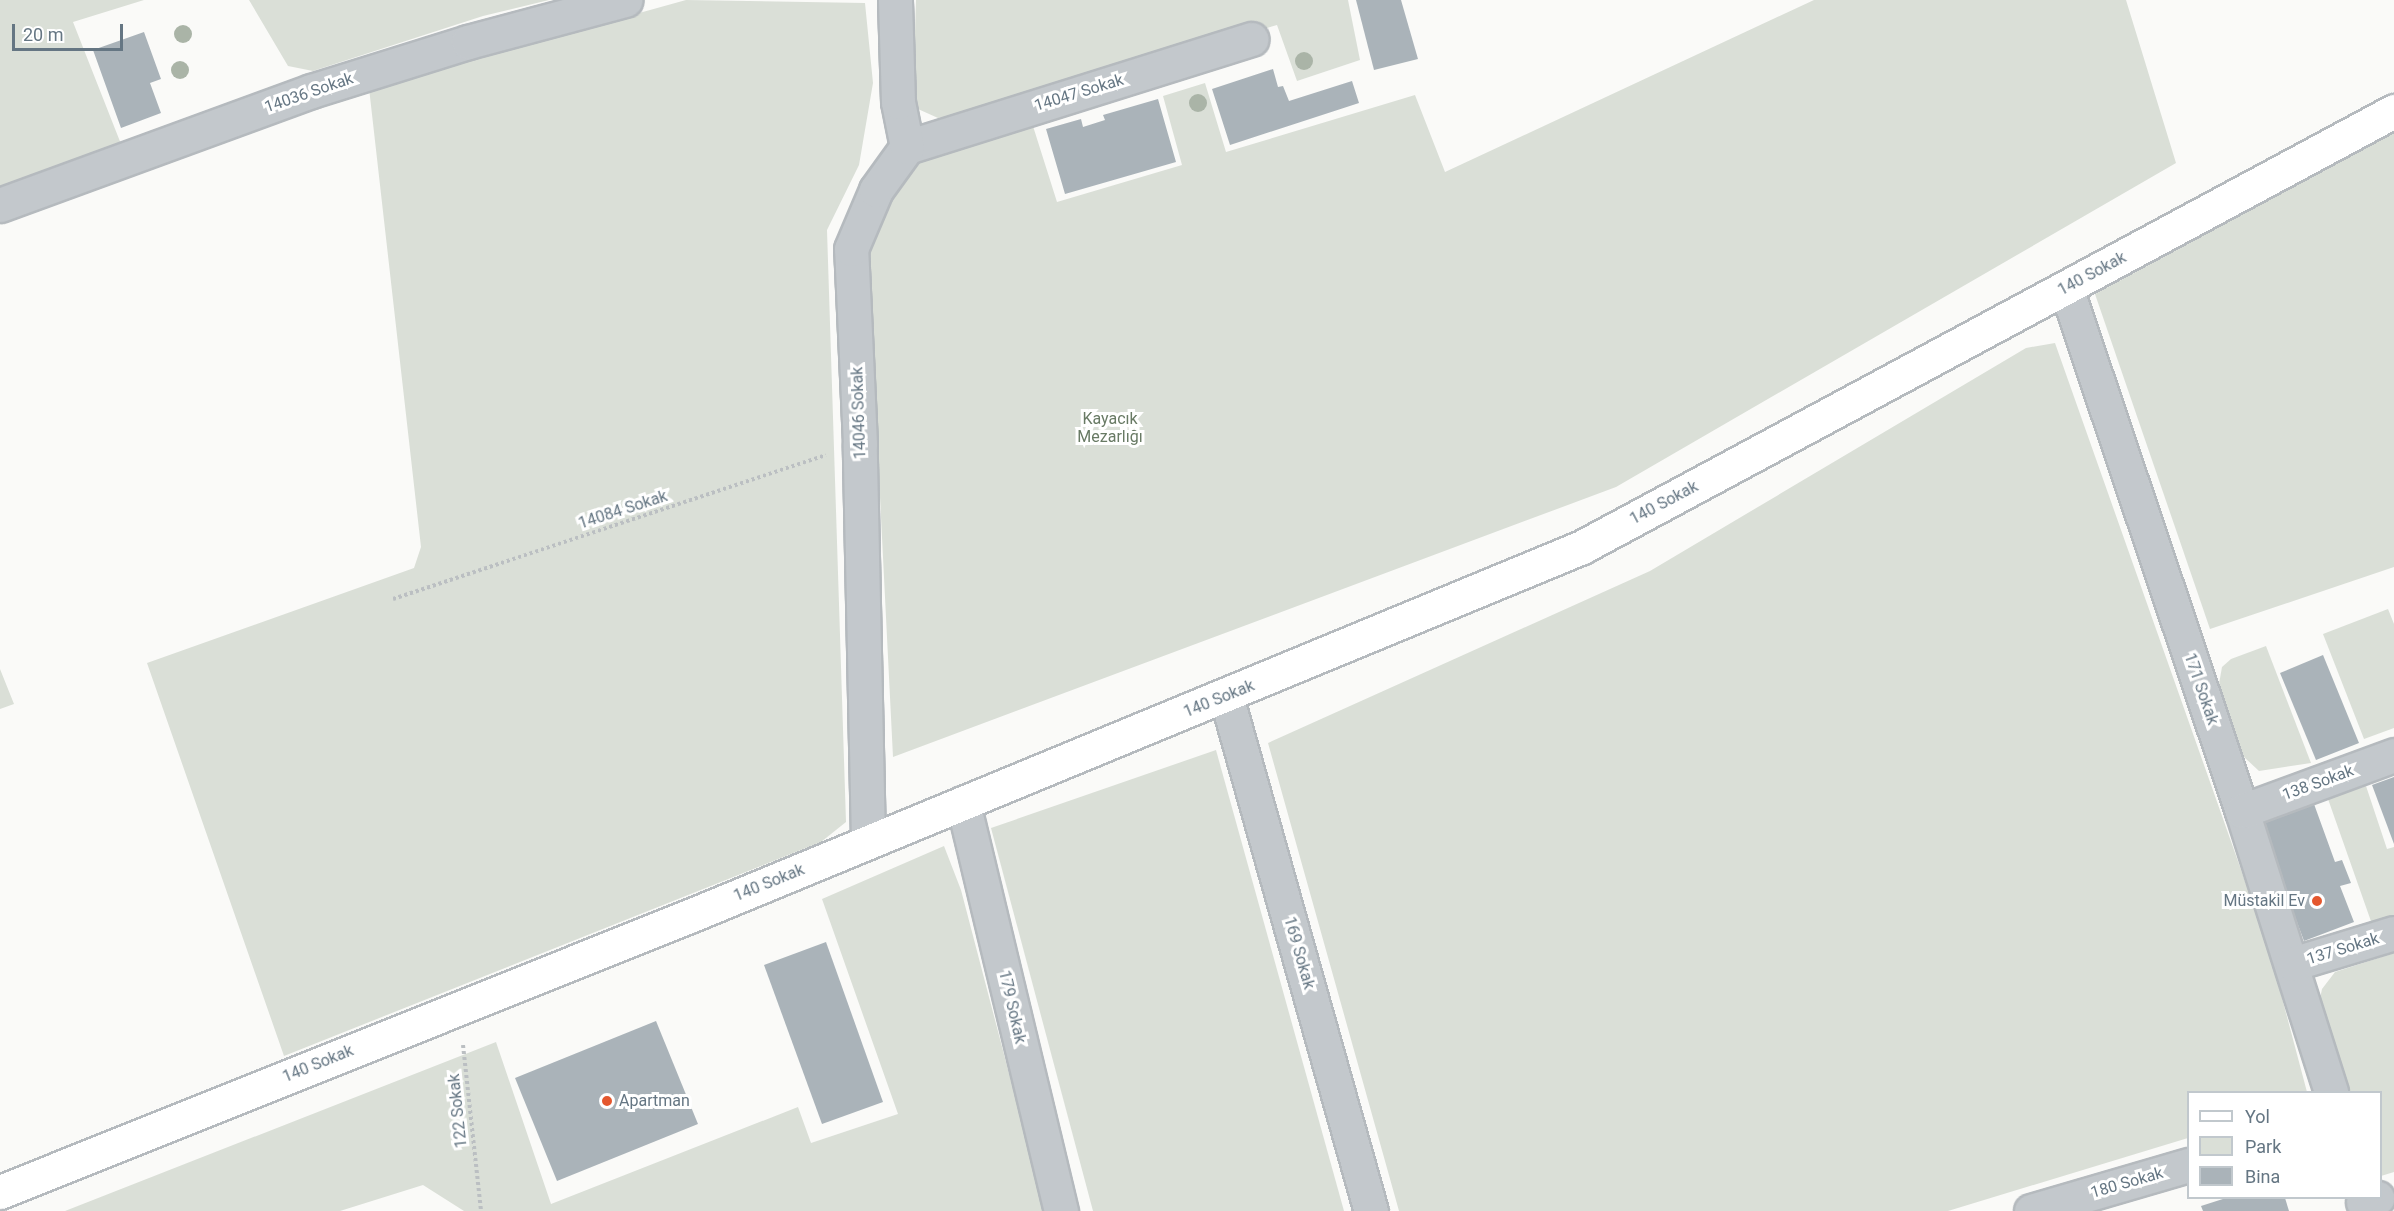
<!DOCTYPE html>
<html>
<head>
<meta charset="utf-8">
<style>
  body { margin:0 }
  #map { position:relative; width:2394px; height:1211px; overflow:hidden; background:#fafaf8; font-family:Roboto,sans-serif }
  div>[style] { position:absolute }
  .green>* { inset:0; background:#dadfd7 }
  .building>* { inset:0; background:#aab3b9 }
  .path>* { height:4px; margin-top:-2px; transform-origin:0; background:repeating-linear-gradient(90deg,#bbbfc2 0 3px,transparent 0 6px) }
  .roads { filter:drop-shadow(2px 0 #b5babe) drop-shadow(-2px 0 #b5babe) drop-shadow(0 2px #b5babe) drop-shadow(0 -2px #b5babe) }
  .minor>* { height:33px; margin:-16.5px; padding:0 16.5px; transform-origin:16.5px; border-radius:16.5px; background:#c3c8cc }
  .major>* { height:33px; margin:-16.5px; padding:0 16.5px; transform-origin:16.5px; border-radius:16.5px; background:#fff }
  .trees>* { width:18px; height:18px; margin:-9px; border-radius:50%; background:#aab4a7 }
  .dots>* { width:16px; height:16px; translate:-50% -50%; box-sizing:border-box; border:3px solid #fff; border-radius:50% }
  span { translate:-50% -50%; white-space:nowrap; text-align:center; line-height:1.15; -webkit-text-stroke:6px #fff; paint-order:stroke }
  .street-label { font-size:16px; color:#657683 }
  .park-label { font-size:16px; color:#687a64 }
  .poi-label { font-size:16px; color:#657683 }
  .right { translate:-100% -50%; text-align:right }
  .left { translate:0 -50%; text-align:left }
  .legend { position:absolute; left:2187px; top:1091px; width:195px; height:108px; box-sizing:border-box; background:#fff; border:2px solid #c1c8cd; margin:0; padding:8px 10px; list-style:none; font-size:18px; color:#657683 }
  .legend li { display:flex; align-items:center; gap:12px; height:30px }
  .legend b { width:30px; border:2px solid #c1c8cd }
  .scale { position:absolute; left:12px; top:24px; width:111px; height:27px; box-sizing:border-box; border:3px solid #657683; border-top:0; padding-left:8px; font-size:18px; line-height:21px; white-space:nowrap; color:#657683; -webkit-text-stroke:4px #fff; paint-order:stroke }
</style>
</head>
<body>
<div id="map">
  <div class="green">
    <i style="clip-path:polygon(0 0,144px 0,73px 22px,121px 144px,0 190px)"></i>
    <i style="clip-path:polygon(249px 0,549px 0,483px 16px,313px 71px,288px 66px)"></i>
    <i style="clip-path:polygon(686px 0,865px 3px,873px 83px,859px 165px,827px 230px,846px 822px,821px 842px,284px 1056px,147px 663px,414px 568px,421px 547px,369px 88px)"></i>
    <i style="clip-path:polygon(916px 0,1348px 0,1360px 60px,1297px 81px,1277px 25px,979px 112px,938px 118px,918px 109px,913px 96px)"></i>
    <i style="clip-path:polygon(1814px 0,2126px 0,2176px 163px,1616px 487px,893px 757px,868px 258px,896px 186px,927px 154px,1032px 123px,1057px 202px,1182px 165px,1163px 96px,1205px 83px,1226px 152px,1415px 95px,1445px 172px)"></i>
    <i style="clip-path:polygon(2394px 133px,2394px 567px,2210px 629px,2095px 294px)"></i>
    <i style="clip-path:polygon(2055px 343px,2269px 949px,2307px 1092px,2188px 1092px,2188px 1138px,1948px 1211px,1399px 1211px,1268px 743px,1650px 571px,2026px 348px)"></i>
    <i style="clip-path:polygon(2388px 609px,2394px 624px,2394px 728px,2364px 739px,2323px 634px)"></i>
    <i style="clip-path:polygon(2266px 646px,2311px 763px,2259px 771px,2244px 757px,2233px 739px,2222px 706px,2219px 684px,2222px 667px,2231px 659px)"></i>
    <i style="clip-path:polygon(0 669px,14px 704px,0 709px)"></i>
    <i style="clip-path:polygon(1216px 750px,1344px 1211px,1093px 1211px,991px 828px)"></i>
    <i style="clip-path:polygon(2366px 786px,2387px 849px,2394px 847px,2394px 920px,2373px 927px,2328px 799px)"></i>
    <i style="clip-path:polygon(944px 846px,961px 890px,1045px 1211px,464px 1211px,423px 1185px,340px 1211px,65px 1211px,496px 1042px,551px 1204px,798px 1107px,811px 1143px,898px 1114px,822px 899px)"></i>
    <i style="clip-path:polygon(2394px 953px,2394px 1172px,2381px 1176px,2380px 1092px,2345px 1092px,2318px 1008px,2322px 989px,2335px 972px)"></i>
  </div>
  <div class="building">
    <i style="clip-path:polygon(1356px 0,1401px 0,1418px 59px,1374px 70px)"></i>
    <i style="clip-path:polygon(144px 32px,161px 79px,150px 83px,161px 113px,121px 128px,93px 50px)"></i>
    <i style="clip-path:polygon(1273px 69px,1278px 87px,1283px 86px,1289px 101px,1352px 81px,1359px 103px,1230px 145px,1212px 89px)"></i>
    <i style="clip-path:polygon(1158px 99px,1176px 162px,1065px 194px,1046px 129px,1081px 119px,1083px 127px,1105px 120px,1103px 115px)"></i>
    <i style="clip-path:polygon(2323px 655px,2359px 743px,2316px 760px,2280px 673px)"></i>
    <i style="clip-path:polygon(2394px 777px,2394px 844px,2372px 785px)"></i>
    <i style="clip-path:polygon(2314px 804px,2335px 862px,2342px 860px,2351px 883px,2340px 886px,2354px 922px,2304px 941px,2260px 823px)"></i>
    <i style="clip-path:polygon(826px 942px,883px 1102px,822px 1124px,764px 965px)"></i>
    <i style="clip-path:polygon(656px 1021px,698px 1124px,557px 1181px,515px 1078px)"></i>
    <i style="clip-path:polygon(2226px 1198px,2285px 1198px,2289px 1211px,2203px 1211px,2201px 1206px)"></i>
  </div>
  <div class="path">
    <i style="left:393px;top:599px;width:456px;rotate:-18.4deg"></i>
    <i style="left:463px;top:1045px;width:167px;rotate:83.8deg"></i>
  </div>
  <div class="roads">
    <div class="minor">
      <i style="left:907px;top:147px;width:361px;rotate:-17.4deg"></i>
      <i style="left:0;top:205px;width:331px;rotate:-20.1deg"></i>
      <i style="left:311px;top:91px;width:164px;rotate:-17.3deg"></i>
      <i style="left:468px;top:42px;width:163px;rotate:-15deg"></i>
      <i style="left:2066px;top:288px;width:552px;rotate:71.4deg"></i>
      <i style="left:2242px;top:811px;width:295px;rotate:72.4deg"></i>
      <i style="left:1226px;top:696px;width:535px;rotate:74.28deg"></i>
      <i style="left:963px;top:803px;width:420px;rotate:76.5deg"></i>
      <i style="left:2242px;top:811px;width:162px;rotate:-20.2deg"></i>
      <i style="left:868px;top:842px;width:398px;rotate:-91.2deg"></i>
      <i style="left:860px;top:444px;width:195px;rotate:-92.6deg"></i>
      <i style="left:851px;top:249px;width:64px;rotate:-67deg"></i>
      <i style="left:876px;top:190px;width:53px;rotate:-54.2deg"></i>
      <i style="left:907px;top:147px;width:46px;rotate:-101.3deg"></i>
      <i style="left:898px;top:102px;width:102px;rotate:-91.7deg"></i>
      <i style="left:2292px;top:964px;width:107px;rotate:-16.9deg"></i>
      <i style="left:2363px;top:1202px;width:15px;rotate:-16deg"></i>
      <i style="left:2031px;top:1211px;width:164px;rotate:-16.3deg"></i>
    </div>
    <div class="major">
      <i style="left:0;top:1192px;width:745px;rotate:-21.82deg"></i>
      <i style="left:692px;top:915px;width:963px;rotate:-22.46deg"></i>
      <i style="left:1582px;top:547px;width:922px;rotate:-28.23deg"></i>
    </div>
  </div>
  <div class="trees">
    <i style="left:183px;top:34px"></i>
    <i style="left:1304px;top:61px"></i>
    <i style="left:180px;top:70px"></i>
    <i style="left:1198px;top:103px"></i>
  </div>
  <div class="dots">
    <i style="left:2317px;top:901px;background:#e4572e"></i>
    <i style="left:607px;top:1101px;background:#e4572e"></i>
  </div>
  <div class="street-label">
    <span style="left:309px;top:93px;rotate:-19deg">14036 Sokak</span>
    <span style="left:1079px;top:93px;rotate:-17deg">14047 Sokak</span>
    <span style="left:2092px;top:274px;rotate:-28deg">140 Sokak</span>
    <span style="left:859px;top:413px;rotate:-92deg">14046 Sokak</span>
    <span style="left:1664px;top:503px;rotate:-28deg">140 Sokak</span>
    <span style="left:623px;top:510px;rotate:-18deg">14084 Sokak</span>
    <span style="left:2201px;top:689px;rotate:71deg">171 Sokak</span>
    <span style="left:1219px;top:699px;rotate:-22deg">140 Sokak</span>
    <span style="left:2318px;top:783px;rotate:-20deg">138 Sokak</span>
    <span style="left:769px;top:883px;rotate:-22deg">140 Sokak</span>
    <span style="left:2343px;top:949px;rotate:-17deg">137 Sokak</span>
    <span style="left:1299px;top:953px;rotate:74deg">169 Sokak</span>
    <span style="left:1012px;top:1007px;rotate:77deg">179 Sokak</span>
    <span style="left:318px;top:1064px;rotate:-22deg">140 Sokak</span>
    <span style="left:458px;top:1111px;rotate:-96deg">122 Sokak</span>
    <span style="left:2127px;top:1183px;rotate:-16deg">180 Sokak</span>
  </div>
  <div class="park-label">
    <span style="left:1110px;top:428px">Kayacık<br>Mezarlığı</span>
  </div>
  <div class="poi-label">
    <span class="right" style="left:2305px;top:901px">Müstakil Ev</span>
    <span class="left" style="left:619px;top:1101px">Apartman</span>
  </div>
  <ul class="legend">
  <li><b style="height:8px;background:#fff"></b>Yol</li>
  <li><b style="height:16px;background:#dadfd7"></b>Park</li>
  <li><b style="height:16px;background:#aab3b9"></b>Bina</li>
  </ul>
  <div class="scale">20 m</div>
</div>
</body>
</html>
